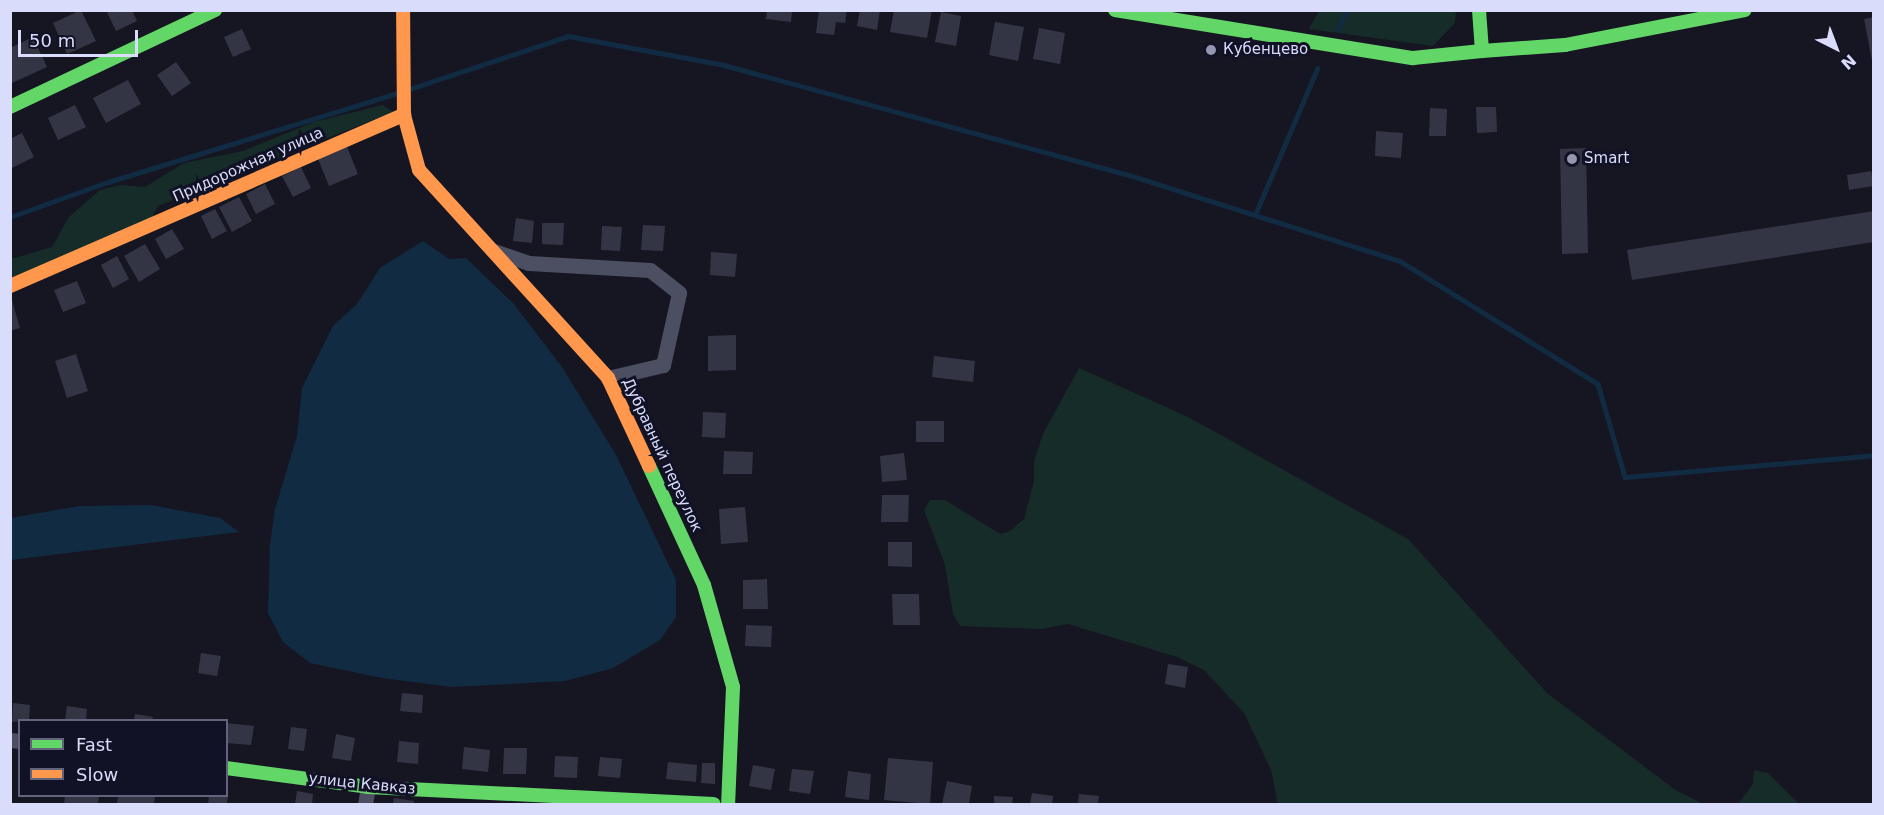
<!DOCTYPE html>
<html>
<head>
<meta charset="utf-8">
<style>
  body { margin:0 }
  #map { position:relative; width:1884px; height:815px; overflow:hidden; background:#161622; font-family:"DejaVu Sans",sans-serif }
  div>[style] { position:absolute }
  .green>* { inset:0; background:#152c29 }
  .water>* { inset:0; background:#112b42 }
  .stream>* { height:4.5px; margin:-2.25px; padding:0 2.25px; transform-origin:2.25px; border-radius:2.25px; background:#112b42 }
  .building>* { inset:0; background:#343544 }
  .street>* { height:15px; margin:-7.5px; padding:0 7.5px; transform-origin:7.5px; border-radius:7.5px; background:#4c4f61 }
  .fast>* { height:14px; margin:-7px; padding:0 7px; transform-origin:7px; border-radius:7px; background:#63d668 }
  .slow>* { height:14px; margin:-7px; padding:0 7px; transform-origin:7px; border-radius:7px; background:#ff974d }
  .dots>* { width:16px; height:16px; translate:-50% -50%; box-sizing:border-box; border:3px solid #121226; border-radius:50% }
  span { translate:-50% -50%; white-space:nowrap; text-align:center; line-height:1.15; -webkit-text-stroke:6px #121226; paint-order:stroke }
  .poi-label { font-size:15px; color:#dadcfc }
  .left { translate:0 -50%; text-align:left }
  .street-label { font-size:15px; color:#dadcfc }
  .frame { position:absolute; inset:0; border:12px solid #dadcfc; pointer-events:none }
  .legend { position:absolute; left:18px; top:719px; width:210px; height:78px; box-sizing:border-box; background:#121226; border:2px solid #62637c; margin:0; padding:8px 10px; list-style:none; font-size:18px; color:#dadcfc }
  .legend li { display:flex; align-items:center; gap:12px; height:30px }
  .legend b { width:30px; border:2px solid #62637c }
  .north { position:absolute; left:1806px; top:18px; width:60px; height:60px; -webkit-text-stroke:4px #121226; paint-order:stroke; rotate:138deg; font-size:16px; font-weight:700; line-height:24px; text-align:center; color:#dadcfc }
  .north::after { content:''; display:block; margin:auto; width:21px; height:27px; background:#dadcfc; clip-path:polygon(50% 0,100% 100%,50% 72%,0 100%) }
  .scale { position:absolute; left:18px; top:30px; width:120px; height:27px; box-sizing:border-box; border:3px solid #dadcfc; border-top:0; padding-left:8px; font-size:18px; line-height:21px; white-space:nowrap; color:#dadcfc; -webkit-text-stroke:4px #121226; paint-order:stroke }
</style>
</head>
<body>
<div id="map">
  <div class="green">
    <i style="clip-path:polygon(1319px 11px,1456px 11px,1455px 23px,1433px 46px,1309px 29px)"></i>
    <i style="clip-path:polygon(383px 105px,393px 112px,158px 206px,144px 234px,11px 281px,11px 259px,52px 247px,69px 217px,100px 190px,121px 185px,145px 187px,184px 163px,243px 151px,314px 122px)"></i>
    <i style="clip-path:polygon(1079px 368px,1188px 417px,1408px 539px,1547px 693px,1674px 789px,1703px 804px,1278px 804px,1271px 770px,1244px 713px,1204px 670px,1177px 657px,1068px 624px,1041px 629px,960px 626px,953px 614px,945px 565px,924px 510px,930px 500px,945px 500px,1000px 534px,1010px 531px,1024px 519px,1034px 481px,1034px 461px,1043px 434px)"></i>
    <i style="clip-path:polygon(1754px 770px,1768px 773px,1799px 804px,1738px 804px,1753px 784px)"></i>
  </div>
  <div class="water">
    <i style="clip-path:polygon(423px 241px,449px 259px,466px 258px,513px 303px,562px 367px,616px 455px,676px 580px,676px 617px,660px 640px,613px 668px,565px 681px,452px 687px,382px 678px,310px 663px,283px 642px,268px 613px,270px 544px,275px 509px,297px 436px,302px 388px,333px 326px,357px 304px,380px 268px)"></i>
    <i style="clip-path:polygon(151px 505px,220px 518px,239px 532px,11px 560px,11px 518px,79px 506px)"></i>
  </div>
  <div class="stream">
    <i style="left:1337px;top:30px;width:22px;rotate:-63deg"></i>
    <i style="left:410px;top:89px;width:167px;rotate:-18.5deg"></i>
    <i style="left:568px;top:36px;width:159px;rotate:10.5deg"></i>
    <i style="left:724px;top:65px;width:420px;rotate:15.2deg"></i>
    <i style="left:1129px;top:175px;width:284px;rotate:17.6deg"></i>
    <i style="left:1400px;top:261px;width:233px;rotate:31.8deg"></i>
    <i style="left:1598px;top:384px;width:97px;rotate:73.8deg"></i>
    <i style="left:1625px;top:477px;width:250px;rotate:-5deg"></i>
    <i style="left:1255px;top:215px;width:159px;rotate:-67deg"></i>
    <i style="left:10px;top:217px;width:104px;rotate:-19.7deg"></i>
    <i style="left:108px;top:182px;width:302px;rotate:-17.1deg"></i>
  </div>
  <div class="building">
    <i style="clip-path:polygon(81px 10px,96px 41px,67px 54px,53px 23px)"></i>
    <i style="clip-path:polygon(106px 10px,132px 10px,137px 21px,116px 31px)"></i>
    <i style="clip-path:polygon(767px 10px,792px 10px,791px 22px,766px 19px)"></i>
    <i style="clip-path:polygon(819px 10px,847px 10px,845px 23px,836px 22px,834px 35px,816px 33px)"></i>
    <i style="clip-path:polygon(860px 10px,880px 10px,877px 30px,857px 26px)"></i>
    <i style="clip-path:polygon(894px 10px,932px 10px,927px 38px,890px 32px)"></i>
    <i style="clip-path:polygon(941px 12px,961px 16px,956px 46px,935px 42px)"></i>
    <i style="clip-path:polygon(1874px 17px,1874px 61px,1872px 61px,1864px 19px)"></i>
    <i style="clip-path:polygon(995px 22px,1024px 27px,1018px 61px,989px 55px)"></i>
    <i style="clip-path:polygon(1039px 28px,1065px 33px,1060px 64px,1033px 59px)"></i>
    <i style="clip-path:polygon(242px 29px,251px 49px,233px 57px,224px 37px)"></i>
    <i style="clip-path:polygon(33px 37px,47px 67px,12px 83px,10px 48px)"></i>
    <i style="clip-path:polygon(176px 62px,191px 83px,172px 96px,157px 75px)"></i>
    <i style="clip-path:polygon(128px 80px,141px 104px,106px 123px,93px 98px)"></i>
    <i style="clip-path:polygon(75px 105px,86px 127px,58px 140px,48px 118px)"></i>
    <i style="clip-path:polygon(1476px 107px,1496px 107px,1497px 132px,1477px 133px)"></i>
    <i style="clip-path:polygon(1430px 108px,1447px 109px,1446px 136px,1429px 136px)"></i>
    <i style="clip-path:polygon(1376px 131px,1403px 133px,1401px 158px,1375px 156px)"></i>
    <i style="clip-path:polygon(22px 133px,34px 157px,10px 169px,10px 139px)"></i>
    <i style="clip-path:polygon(347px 147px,358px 174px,329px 186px,318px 159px)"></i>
    <i style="clip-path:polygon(1586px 148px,1588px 253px,1562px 254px,1560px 149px)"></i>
    <i style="clip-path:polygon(301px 167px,311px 188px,293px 197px,282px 176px)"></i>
    <i style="clip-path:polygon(1871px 171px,1874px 186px,1849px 190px,1847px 175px)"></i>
    <i style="clip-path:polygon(265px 184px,275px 204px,256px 214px,246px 194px)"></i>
    <i style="clip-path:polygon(239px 197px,252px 221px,232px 232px,219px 207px)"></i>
    <i style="clip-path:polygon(215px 209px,227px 231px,212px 239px,201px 216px)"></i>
    <i style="clip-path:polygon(1874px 211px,1874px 242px,1632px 280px,1627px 250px)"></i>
    <i style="clip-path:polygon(516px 218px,534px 221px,532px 243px,513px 241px)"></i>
    <i style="clip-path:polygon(542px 223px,564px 223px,563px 245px,542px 244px)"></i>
    <i style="clip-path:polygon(643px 225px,665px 226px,663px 251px,641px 250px)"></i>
    <i style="clip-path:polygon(602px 226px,622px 227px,620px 251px,601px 250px)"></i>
    <i style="clip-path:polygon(172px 229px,184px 249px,166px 259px,155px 239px)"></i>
    <i style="clip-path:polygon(145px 244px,160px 269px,139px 282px,124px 256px)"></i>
    <i style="clip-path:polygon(711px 252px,737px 254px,735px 277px,710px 275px)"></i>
    <i style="clip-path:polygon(117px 256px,129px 279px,113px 288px,101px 265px)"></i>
    <i style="clip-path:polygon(77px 281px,86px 303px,63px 312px,54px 290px)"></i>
    <i style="clip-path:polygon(11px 297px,20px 328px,10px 331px,10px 298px)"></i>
    <i style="clip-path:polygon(736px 335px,736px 370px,708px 371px,708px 336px)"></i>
    <i style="clip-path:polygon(76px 354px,88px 391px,67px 398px,55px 361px)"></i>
    <i style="clip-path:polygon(934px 356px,975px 361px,973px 382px,932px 377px)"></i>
    <i style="clip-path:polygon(703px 412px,726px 413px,725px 438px,702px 437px)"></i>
    <i style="clip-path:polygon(916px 421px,944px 421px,944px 442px,916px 442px)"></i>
    <i style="clip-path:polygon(724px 451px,753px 452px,752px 474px,723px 474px)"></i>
    <i style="clip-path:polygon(904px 453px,907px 480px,882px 482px,880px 456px)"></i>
    <i style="clip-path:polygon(882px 495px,909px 495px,908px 522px,881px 522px)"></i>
    <i style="clip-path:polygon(745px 507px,748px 542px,721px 544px,719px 509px)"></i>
    <i style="clip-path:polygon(888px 542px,912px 542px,912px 567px,888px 566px)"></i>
    <i style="clip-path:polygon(767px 579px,768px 609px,743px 609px,743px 580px)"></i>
    <i style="clip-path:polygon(892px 594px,919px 594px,920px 625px,893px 625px)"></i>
    <i style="clip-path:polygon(746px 625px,772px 626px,771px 647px,745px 646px)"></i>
    <i style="clip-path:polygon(201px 653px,221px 656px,217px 676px,198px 673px)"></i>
    <i style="clip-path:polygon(1168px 664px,1188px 667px,1185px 688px,1165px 684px)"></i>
    <i style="clip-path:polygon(402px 693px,423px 695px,422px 713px,400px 711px)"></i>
    <i style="clip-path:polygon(13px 703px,30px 705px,29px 720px,12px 722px)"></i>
    <i style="clip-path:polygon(67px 706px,87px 709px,86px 720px,65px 720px)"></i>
    <i style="clip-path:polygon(135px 714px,153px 717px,152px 720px,134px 720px)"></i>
    <i style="clip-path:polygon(226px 723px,254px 726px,251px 745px,226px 743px)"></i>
    <i style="clip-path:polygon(291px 727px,307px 729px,304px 751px,288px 749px)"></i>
    <i style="clip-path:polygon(336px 734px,355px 738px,351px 761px,332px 758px)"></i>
    <i style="clip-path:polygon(399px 741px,419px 743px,418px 764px,397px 762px)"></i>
    <i style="clip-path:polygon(464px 747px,490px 750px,488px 772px,462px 769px)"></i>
    <i style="clip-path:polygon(504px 748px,527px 748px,526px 774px,503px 774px)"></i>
    <i style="clip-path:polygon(555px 756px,578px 757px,577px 778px,554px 777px)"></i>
    <i style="clip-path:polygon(600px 757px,622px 759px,620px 778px,598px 776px)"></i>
    <i style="clip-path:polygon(888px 758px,933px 762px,930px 804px,884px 800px)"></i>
    <i style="clip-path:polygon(668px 762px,697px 765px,696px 782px,666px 779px)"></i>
    <i style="clip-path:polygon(702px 763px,715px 763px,715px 784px,701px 783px)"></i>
    <i style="clip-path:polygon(753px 765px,775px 769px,771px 790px,749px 786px)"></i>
    <i style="clip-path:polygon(792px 769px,814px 771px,810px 794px,789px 791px)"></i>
    <i style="clip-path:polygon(848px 771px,871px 774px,869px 800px,845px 797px)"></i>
    <i style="clip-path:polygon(947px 781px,972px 786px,969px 804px,942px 804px)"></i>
    <i style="clip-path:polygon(297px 791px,313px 794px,312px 804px,295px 804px)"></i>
    <i style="clip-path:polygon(1032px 793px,1053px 796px,1052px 804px,1030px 804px)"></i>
    <i style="clip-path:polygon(1079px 794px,1099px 796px,1098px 804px,1078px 804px)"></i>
    <i style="clip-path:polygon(65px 796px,99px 796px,98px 804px,64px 804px)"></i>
    <i style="clip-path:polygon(118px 796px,155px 796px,154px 804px,117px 804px)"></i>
    <i style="clip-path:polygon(209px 796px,228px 796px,227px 804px,208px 804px)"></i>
    <i style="clip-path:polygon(994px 796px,1013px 797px,1012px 804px,994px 804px)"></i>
    <i style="clip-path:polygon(394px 798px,414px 801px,414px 804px,393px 804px)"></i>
  </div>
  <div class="street">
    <i style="left:494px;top:251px;width:37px;rotate:19deg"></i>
    <i style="left:529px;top:263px;width:121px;rotate:3.3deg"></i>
    <i style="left:650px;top:270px;width:37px;rotate:38deg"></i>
    <i style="left:679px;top:293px;width:74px;rotate:102.5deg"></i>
    <i style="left:663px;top:365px;width:57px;rotate:166.7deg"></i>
    <i style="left:10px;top:740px;width:10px;rotate:6deg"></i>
    <i style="left:365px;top:804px;width:17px;rotate:-80deg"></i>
  </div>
  <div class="fast">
    <i style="left:1115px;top:10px;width:302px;rotate:9.2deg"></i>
    <i style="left:1413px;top:58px;width:69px;rotate:-5.8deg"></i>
    <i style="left:1479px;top:10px;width:41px;rotate:85.8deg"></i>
    <i style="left:1482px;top:51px;width:83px;rotate:-4.1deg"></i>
    <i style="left:1565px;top:45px;width:183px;rotate:-11deg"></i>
    <i style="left:10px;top:107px;width:227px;rotate:-25.3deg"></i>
    <i style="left:649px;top:466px;width:131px;rotate:65.2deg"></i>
    <i style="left:704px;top:585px;width:106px;rotate:74.1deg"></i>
    <i style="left:733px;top:687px;width:117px;rotate:92.4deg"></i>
    <i style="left:226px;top:768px;width:143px;rotate:7.6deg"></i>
    <i style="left:368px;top:787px;width:346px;rotate:2.8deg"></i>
  </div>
  <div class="slow">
    <i style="left:404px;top:115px;width:57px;rotate:74.7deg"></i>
    <i style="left:419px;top:170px;width:281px;rotate:47.7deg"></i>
    <i style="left:608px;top:378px;width:97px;rotate:65deg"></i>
    <i style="left:10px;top:286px;width:430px;rotate:-23.5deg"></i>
    <i style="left:404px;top:115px;width:105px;rotate:-90.5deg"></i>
  </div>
  <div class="dots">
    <i style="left:1211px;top:50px;background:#9597b0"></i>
    <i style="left:1572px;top:159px;background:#9597b0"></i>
  </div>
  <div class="poi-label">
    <span class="left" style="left:1223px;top:50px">Кубенцево</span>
    <span class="left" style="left:1584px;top:159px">Smart</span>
  </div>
  <div class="street-label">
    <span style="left:248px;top:165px;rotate:-24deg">Придорожная улица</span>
    <span style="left:662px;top:455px;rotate:65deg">Дубравный переулок</span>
    <span style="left:362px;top:784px;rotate:6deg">улица Кавказ</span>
  </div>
  <div class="frame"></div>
  <ul class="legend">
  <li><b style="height:8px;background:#63d668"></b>Fast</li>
  <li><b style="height:8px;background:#ff974d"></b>Slow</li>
  </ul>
  <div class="north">N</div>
  <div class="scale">50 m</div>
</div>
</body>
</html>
